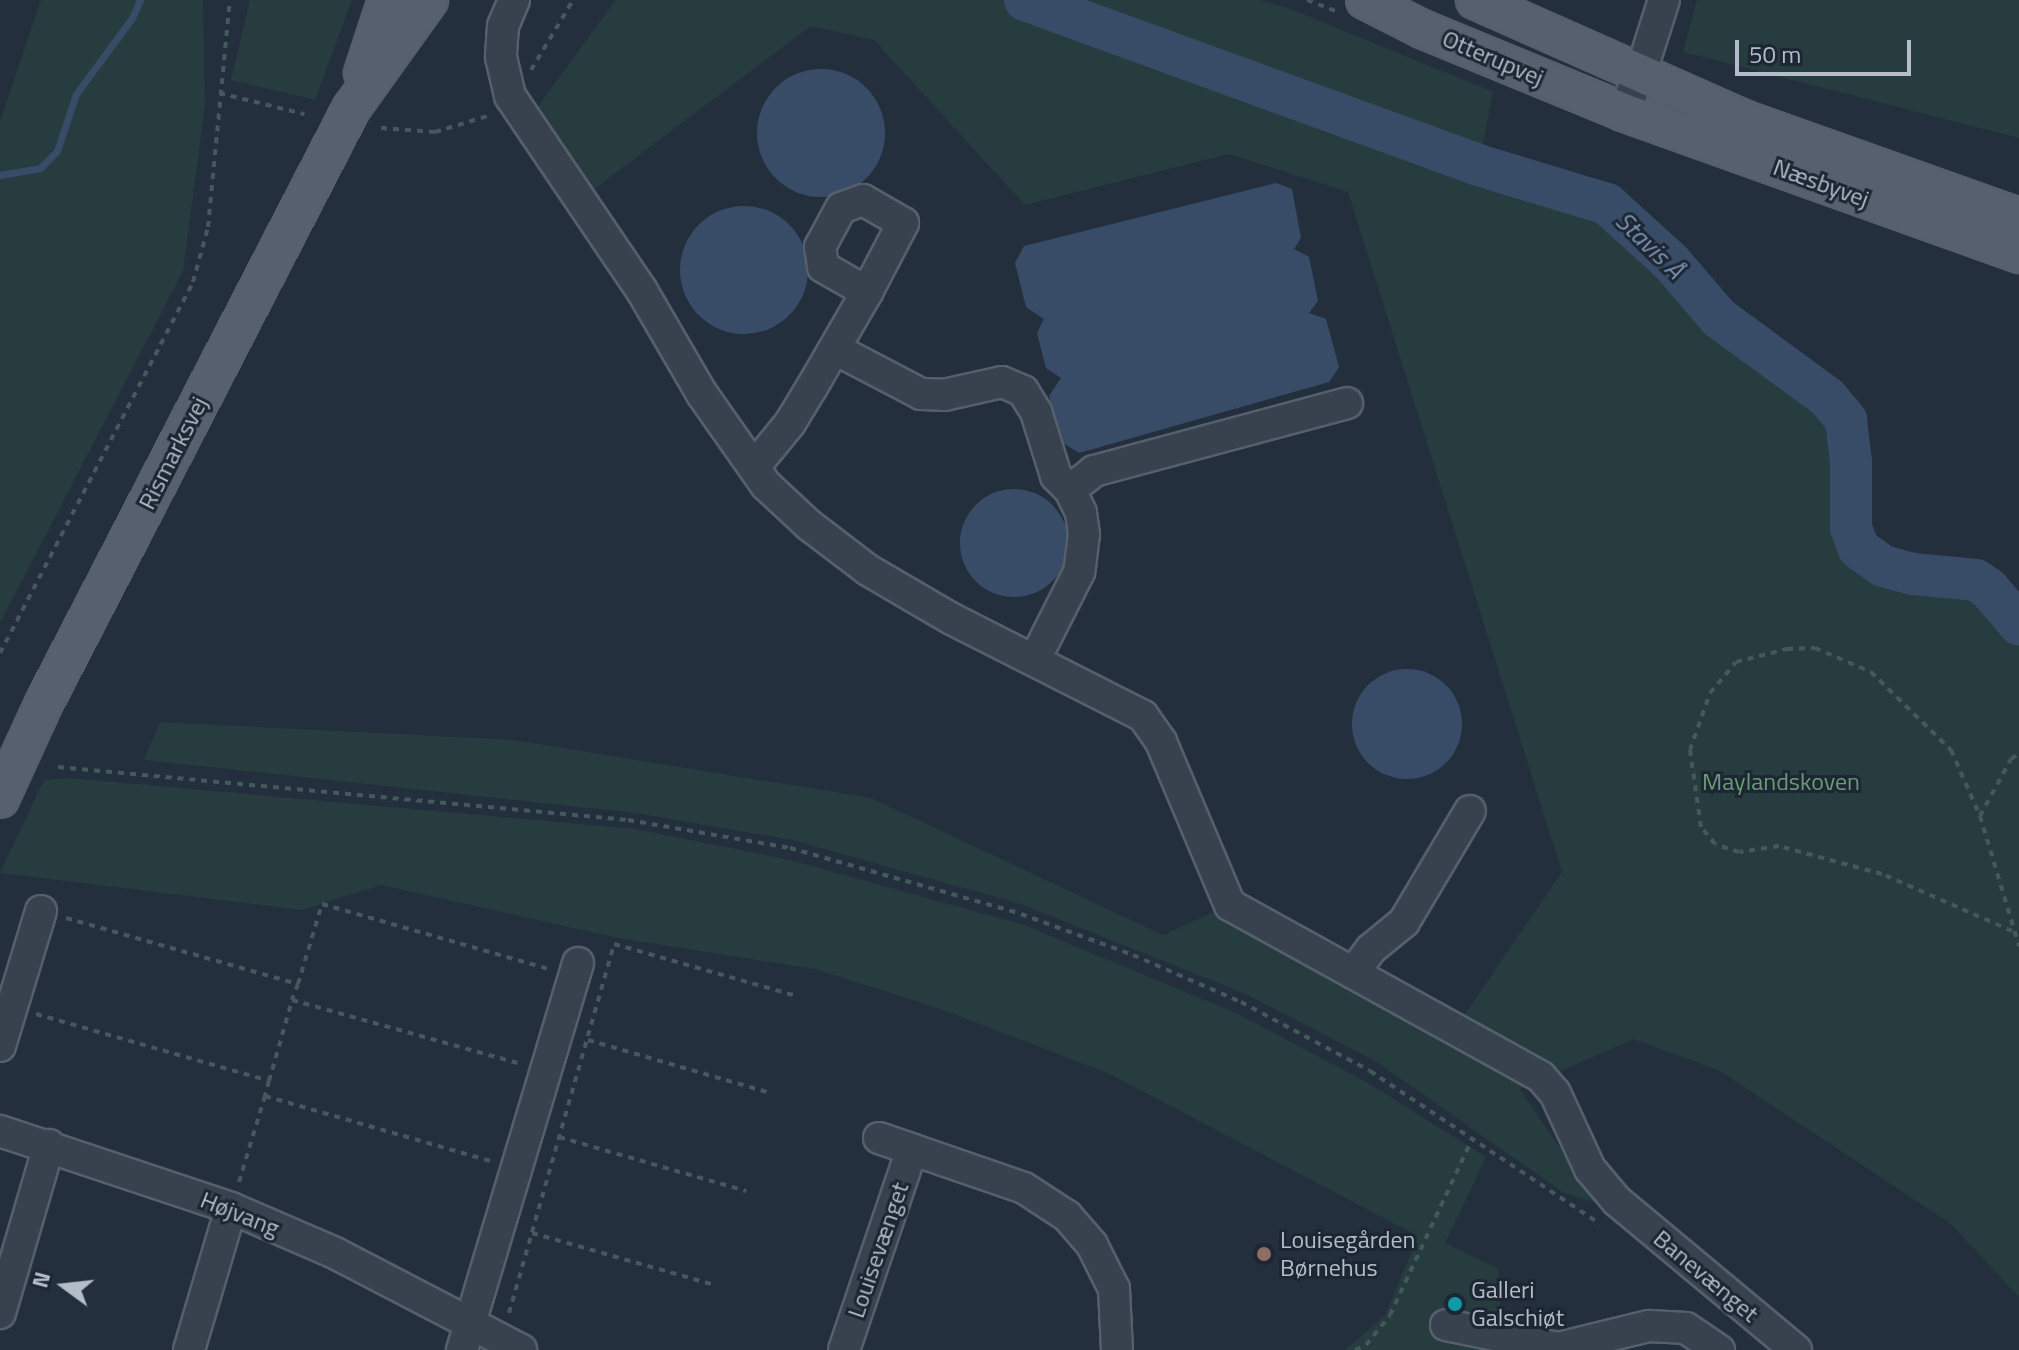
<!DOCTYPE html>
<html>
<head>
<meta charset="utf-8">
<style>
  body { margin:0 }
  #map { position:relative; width:2019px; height:1350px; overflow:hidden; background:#242f3e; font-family:"Titillium Web",sans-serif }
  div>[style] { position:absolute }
  .green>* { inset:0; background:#263c3f }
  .water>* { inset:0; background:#394c67 }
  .round { border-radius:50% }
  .stream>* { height:7px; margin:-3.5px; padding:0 3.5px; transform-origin:3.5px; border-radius:3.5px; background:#394c67 }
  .river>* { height:42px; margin:-21px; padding:0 21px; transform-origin:21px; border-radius:21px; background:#394c67 }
  .path>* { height:4px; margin-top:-2px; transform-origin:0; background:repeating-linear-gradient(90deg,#44595c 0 6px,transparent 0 12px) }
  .roads { filter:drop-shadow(2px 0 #565f6c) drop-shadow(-2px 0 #565f6c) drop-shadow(0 2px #565f6c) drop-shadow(0 -2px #565f6c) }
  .minor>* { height:30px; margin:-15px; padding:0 15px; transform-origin:15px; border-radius:15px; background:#38414e }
  .major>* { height:36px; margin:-18px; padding:0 18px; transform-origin:18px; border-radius:18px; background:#56606e }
  .dots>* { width:22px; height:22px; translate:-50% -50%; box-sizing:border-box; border:4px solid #1d2633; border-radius:50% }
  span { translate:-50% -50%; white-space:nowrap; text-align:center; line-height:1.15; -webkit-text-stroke:6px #1d2633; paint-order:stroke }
  .street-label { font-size:24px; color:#b4bcc9 }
  .park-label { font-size:24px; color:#6b9a76 }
  .poi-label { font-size:24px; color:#b4bcc9 }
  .left { translate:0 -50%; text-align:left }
  .water-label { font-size:26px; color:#7c92b1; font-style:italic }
  .north { position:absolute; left:24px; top:1246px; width:80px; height:80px; -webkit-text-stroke:6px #1d2633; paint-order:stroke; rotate:285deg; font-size:22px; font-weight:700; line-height:32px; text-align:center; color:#b4bcc9 }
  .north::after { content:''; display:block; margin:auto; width:28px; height:36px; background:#b4bcc9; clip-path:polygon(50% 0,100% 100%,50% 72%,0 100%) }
  .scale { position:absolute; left:1735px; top:40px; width:176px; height:36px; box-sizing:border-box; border:4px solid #b4bcc9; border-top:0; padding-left:10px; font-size:24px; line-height:28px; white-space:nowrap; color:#b4bcc9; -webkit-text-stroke:6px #1d2633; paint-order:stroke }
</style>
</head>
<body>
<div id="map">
  <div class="green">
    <i style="clip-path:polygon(41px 0,203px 0,205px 105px,183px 271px,0 623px,0 121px)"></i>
    <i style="clip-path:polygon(250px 0,352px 0,315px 100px,231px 80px)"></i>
    <i style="clip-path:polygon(616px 0,1260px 0,1288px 8px,1493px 92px,1479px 165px,1607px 204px,1670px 261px,1719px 318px,1827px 397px,1846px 420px,1851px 462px,1851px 528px,1859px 549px,1883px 566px,1913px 574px,1976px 580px,1988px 588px,2019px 624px,2019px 1297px,1950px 1223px,1720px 1071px,1634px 1039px,1520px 1089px,1597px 1203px,1564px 1193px,1377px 1062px,1246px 994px,1021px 904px,792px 840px,636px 813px,144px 760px,160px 722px,513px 740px,871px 798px,1163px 935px,1214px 912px,1446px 1042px,1562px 872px,1348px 192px,1229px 154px,1025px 205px,874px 40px,811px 26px,589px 193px,535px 110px)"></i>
    <i style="clip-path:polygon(1697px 0,2019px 0,2019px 138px,1683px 52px)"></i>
    <i style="clip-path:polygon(69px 778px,635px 829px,790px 860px,1024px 925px,1238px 1014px,1368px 1083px,1486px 1157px,1445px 1243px,1497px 1268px,1503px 1292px,1496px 1317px,1558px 1333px,1581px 1327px,1585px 1350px,1345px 1350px,1385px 1315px,1418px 1236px,1108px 1073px,941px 1009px,815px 969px,618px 938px,381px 885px,302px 910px,0 873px,44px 780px)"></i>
  </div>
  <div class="water">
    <i class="round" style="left:757px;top:69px;width:128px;height:128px"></i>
    <i style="clip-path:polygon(1276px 183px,1292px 189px,1301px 238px,1294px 249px,1309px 257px,1318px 301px,1309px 313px,1326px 319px,1339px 367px,1329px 382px,1079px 453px,1063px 443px,1049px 396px,1061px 378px,1046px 368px,1037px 333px,1044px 319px,1026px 307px,1015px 263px,1024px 246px)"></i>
    <i class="round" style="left:680px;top:206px;width:128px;height:128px"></i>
    <i class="round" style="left:960px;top:489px;width:108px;height:108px"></i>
    <i class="round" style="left:1352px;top:669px;width:110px;height:110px"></i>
  </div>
  <div class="stream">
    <i style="left:0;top:175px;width:41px;rotate:-9.9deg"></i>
    <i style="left:40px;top:168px;width:24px;rotate:-45deg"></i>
    <i style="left:57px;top:151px;width:60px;rotate:-71.6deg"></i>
    <i style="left:76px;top:94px;width:94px;rotate:-53.6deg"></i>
    <i style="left:132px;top:18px;width:20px;rotate:-66deg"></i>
  </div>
  <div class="river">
    <i style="left:1025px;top:0;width:482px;rotate:20deg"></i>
    <i style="left:1478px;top:165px;width:135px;rotate:16.8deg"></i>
    <i style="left:1607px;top:204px;width:85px;rotate:42.1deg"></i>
    <i style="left:1670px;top:261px;width:75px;rotate:49.3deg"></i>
    <i style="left:1719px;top:318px;width:134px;rotate:36.2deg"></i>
    <i style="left:1827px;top:397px;width:30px;rotate:50deg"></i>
    <i style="left:1846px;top:420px;width:42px;rotate:83.2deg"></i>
    <i style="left:1851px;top:462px;width:66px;rotate:90deg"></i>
    <i style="left:1851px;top:528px;width:22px;rotate:69deg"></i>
    <i style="left:1859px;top:549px;width:29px;rotate:35deg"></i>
    <i style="left:1883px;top:566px;width:31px;rotate:15deg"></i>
    <i style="left:1913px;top:574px;width:63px;rotate:5.4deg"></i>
    <i style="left:1976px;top:580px;width:14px;rotate:34deg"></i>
    <i style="left:1988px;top:588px;width:48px;rotate:49.3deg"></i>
  </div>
  <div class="path">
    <i style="left:1307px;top:0;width:33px;rotate:21deg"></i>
    <i style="left:531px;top:70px;width:82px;rotate:-59deg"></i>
    <i style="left:219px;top:93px;width:88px;rotate:13.9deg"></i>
    <i style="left:381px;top:128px;width:54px;rotate:4.2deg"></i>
    <i style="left:435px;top:132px;width:59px;rotate:-16.9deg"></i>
    <i style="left:0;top:653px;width:418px;rotate:-62.5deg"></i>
    <i style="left:193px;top:282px;width:57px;rotate:-74.7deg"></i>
    <i style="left:208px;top:227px;width:228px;rotate:-84.5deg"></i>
    <i style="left:58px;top:767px;width:572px;rotate:5.31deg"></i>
    <i style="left:628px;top:820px;width:164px;rotate:9.8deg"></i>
    <i style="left:790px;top:848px;width:240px;rotate:15.9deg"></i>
    <i style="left:1021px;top:914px;width:119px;rotate:20.1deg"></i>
    <i style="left:1133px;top:955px;width:118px;rotate:23.5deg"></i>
    <i style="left:1241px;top:1002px;width:146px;rotate:28.1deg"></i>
    <i style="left:1370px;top:1071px;width:276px;rotate:33.6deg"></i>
    <i style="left:1980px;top:816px;width:136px;rotate:73.3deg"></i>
    <i style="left:66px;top:918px;width:241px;rotate:15.9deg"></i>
    <i style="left:298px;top:984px;width:17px;rotate:111deg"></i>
    <i style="left:292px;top:1000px;width:238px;rotate:15.6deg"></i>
    <i style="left:2012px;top:931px;width:142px;rotate:-156.3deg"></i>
    <i style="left:1882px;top:874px;width:107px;rotate:-164.8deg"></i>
    <i style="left:1779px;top:846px;width:40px;rotate:171.5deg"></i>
    <i style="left:1739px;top:852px;width:25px;rotate:-162deg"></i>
    <i style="left:1715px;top:844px;width:22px;rotate:-129deg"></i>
    <i style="left:1701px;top:827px;width:78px;rotate:-98.1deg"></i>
    <i style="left:1690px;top:750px;width:60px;rotate:-70.7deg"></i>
    <i style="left:1710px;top:693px;width:40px;rotate:-50deg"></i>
    <i style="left:1736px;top:662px;width:53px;rotate:-14.3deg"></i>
    <i style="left:1787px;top:649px;width:28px;rotate:-2deg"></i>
    <i style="left:1815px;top:648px;width:61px;rotate:23.2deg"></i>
    <i style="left:1871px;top:672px;width:112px;rotate:44.3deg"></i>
    <i style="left:1951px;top:750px;width:72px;rotate:66.3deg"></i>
    <i style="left:1980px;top:816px;width:65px;rotate:-61.5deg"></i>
    <i style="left:2011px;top:759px;width:10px;rotate:-37deg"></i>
    <i style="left:298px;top:984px;width:84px;rotate:-73.3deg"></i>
    <i style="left:322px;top:904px;width:236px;rotate:16deg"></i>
    <i style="left:36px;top:1014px;width:242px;rotate:16deg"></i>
    <i style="left:269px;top:1081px;width:16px;rotate:105deg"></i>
    <i style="left:265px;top:1096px;width:237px;rotate:16.1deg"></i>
    <i style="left:588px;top:1040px;width:190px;rotate:16.2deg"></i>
    <i style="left:269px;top:1081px;width:84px;rotate:-74.1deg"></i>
    <i style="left:559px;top:1137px;width:195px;rotate:16.1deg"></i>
    <i style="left:239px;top:1182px;width:90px;rotate:-73.2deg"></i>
    <i style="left:532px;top:1233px;width:189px;rotate:15.9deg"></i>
    <i style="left:509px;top:1313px;width:384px;rotate:-74.1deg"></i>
    <i style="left:614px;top:944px;width:189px;rotate:15.9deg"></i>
    <i style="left:1355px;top:1350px;width:12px;rotate:-24deg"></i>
    <i style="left:1366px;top:1345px;width:38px;rotate:-51deg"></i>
    <i style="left:1390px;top:1315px;width:194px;rotate:-65deg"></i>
  </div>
  <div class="roads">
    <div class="minor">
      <i style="left:514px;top:0;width:28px;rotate:113deg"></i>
      <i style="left:503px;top:26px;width:31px;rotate:94deg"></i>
      <i style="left:501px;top:57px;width:40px;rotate:77deg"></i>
      <i style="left:510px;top:96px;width:235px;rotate:55.9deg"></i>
      <i style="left:642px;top:291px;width:119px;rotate:59.8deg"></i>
      <i style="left:702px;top:394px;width:111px;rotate:54.9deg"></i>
      <i style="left:766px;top:485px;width:59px;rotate:42.9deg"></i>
      <i style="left:809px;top:525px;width:74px;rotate:37.3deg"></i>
      <i style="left:868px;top:570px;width:97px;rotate:30.3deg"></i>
      <i style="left:952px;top:619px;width:214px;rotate:26.9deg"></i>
      <i style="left:1143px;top:716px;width:32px;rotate:55deg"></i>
      <i style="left:1161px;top:742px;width:177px;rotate:67.1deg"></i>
      <i style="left:1230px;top:905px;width:355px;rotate:28.9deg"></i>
      <i style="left:1541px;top:1077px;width:21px;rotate:49deg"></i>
      <i style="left:1555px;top:1093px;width:84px;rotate:65.3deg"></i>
      <i style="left:1590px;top:1169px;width:42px;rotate:49.8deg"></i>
      <i style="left:1617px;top:1201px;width:233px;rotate:39.8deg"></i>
      <i style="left:1623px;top:112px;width:41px;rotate:-65.3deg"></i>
      <i style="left:1640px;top:75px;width:79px;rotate:-72.3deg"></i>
      <i style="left:835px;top:349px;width:97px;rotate:27.6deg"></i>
      <i style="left:921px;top:394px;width:23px;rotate:2deg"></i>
      <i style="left:944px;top:395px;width:59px;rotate:-12.6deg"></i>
      <i style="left:1002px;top:382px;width:23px;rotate:23deg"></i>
      <i style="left:1023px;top:391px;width:25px;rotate:58deg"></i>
      <i style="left:1036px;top:412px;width:67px;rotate:72.6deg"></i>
      <i style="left:1056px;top:476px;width:20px;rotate:45deg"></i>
      <i style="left:1070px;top:490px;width:25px;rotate:64deg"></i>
      <i style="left:1081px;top:513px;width:21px;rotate:82deg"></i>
      <i style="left:1084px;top:534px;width:38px;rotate:97deg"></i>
      <i style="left:1079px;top:572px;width:97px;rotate:116.8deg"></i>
      <i style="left:754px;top:467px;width:57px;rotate:-50.7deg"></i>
      <i style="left:790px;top:423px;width:42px;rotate:-58.6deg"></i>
      <i style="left:812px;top:387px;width:110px;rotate:-59.9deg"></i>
      <i style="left:867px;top:292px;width:78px;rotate:-62.4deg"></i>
      <i style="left:903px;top:223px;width:46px;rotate:-150.1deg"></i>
      <i style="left:863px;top:200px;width:23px;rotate:160deg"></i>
      <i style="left:841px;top:208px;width:44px;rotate:118.3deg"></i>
      <i style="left:820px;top:247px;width:20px;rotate:81deg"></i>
      <i style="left:823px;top:267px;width:51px;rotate:29.6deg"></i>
      <i style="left:1070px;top:490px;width:31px;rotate:-38deg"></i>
      <i style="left:1094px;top:471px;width:262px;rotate:-15deg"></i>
      <i style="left:1353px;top:973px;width:30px;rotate:-53deg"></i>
      <i style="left:1371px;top:949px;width:43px;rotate:-39.3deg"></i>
      <i style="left:1404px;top:922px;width:129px;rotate:-59.3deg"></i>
      <i style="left:0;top:1046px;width:141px;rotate:-73.1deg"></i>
      <i style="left:0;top:1131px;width:243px;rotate:18.4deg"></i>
      <i style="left:231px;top:1208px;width:113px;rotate:23.4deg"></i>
      <i style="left:335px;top:1253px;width:210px;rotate:27.5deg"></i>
      <i style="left:879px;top:1138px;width:153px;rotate:19deg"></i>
      <i style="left:1024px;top:1188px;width:51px;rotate:33.1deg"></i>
      <i style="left:1067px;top:1216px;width:38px;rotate:49deg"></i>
      <i style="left:1092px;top:1245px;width:49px;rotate:63.4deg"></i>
      <i style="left:1114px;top:1289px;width:61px;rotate:87.2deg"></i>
      <i style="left:0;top:1313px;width:175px;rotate:-73.7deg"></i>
      <i style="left:1446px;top:1325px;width:114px;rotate:11.6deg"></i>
      <i style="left:1558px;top:1348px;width:94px;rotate:-13.6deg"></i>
      <i style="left:1649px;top:1326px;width:37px;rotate:3deg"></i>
      <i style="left:1686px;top:1328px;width:40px;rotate:34deg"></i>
      <i style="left:189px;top:1350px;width:148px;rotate:-73.5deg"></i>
      <i style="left:462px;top:1350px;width:404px;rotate:-73.3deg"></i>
      <i style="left:844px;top:1350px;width:212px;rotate:-71.3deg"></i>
    </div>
    <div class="major">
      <i style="left:1365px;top:0;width:64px;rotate:27deg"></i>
      <i style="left:1422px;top:29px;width:217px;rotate:22.4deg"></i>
      <i style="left:1623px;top:112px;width:421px;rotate:19.7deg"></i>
      <i style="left:1475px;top:0;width:296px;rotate:23.9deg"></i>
      <i style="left:1746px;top:120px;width:290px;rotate:19.6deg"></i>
      <i style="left:363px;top:73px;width:77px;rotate:-71.8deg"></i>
      <i style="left:0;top:799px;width:106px;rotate:-65.4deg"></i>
      <i style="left:44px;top:703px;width:669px;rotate:-62.67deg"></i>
      <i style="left:351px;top:109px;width:134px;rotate:-54.4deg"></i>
    </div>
  </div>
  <div class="dots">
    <i style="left:1264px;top:1254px;background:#8d6e63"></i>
    <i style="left:1455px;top:1304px;background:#0f9aa8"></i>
  </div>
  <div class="street-label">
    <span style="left:1493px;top:58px;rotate:23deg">Otterupvej</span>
    <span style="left:1821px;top:183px;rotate:20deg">Næsbyvej</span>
    <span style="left:173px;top:453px;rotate:-63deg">Rismarksvej</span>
    <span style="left:240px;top:1214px;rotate:22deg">Højvang</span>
    <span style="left:878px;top:1250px;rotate:-71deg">Louisevænget</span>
    <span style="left:1706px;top:1276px;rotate:40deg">Banevænget</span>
  </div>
  <div class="park-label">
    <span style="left:1781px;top:782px">Maylandskoven</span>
  </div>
  <div class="poi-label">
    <span class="left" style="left:1280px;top:1254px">Louisegården<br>Børnehus</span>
    <span class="left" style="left:1471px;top:1304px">Galleri<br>Galschiøt</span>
  </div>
  <div class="water-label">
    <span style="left:1650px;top:245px;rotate:44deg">Stavis Å</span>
  </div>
  <div class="north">N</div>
  <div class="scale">50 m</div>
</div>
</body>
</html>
